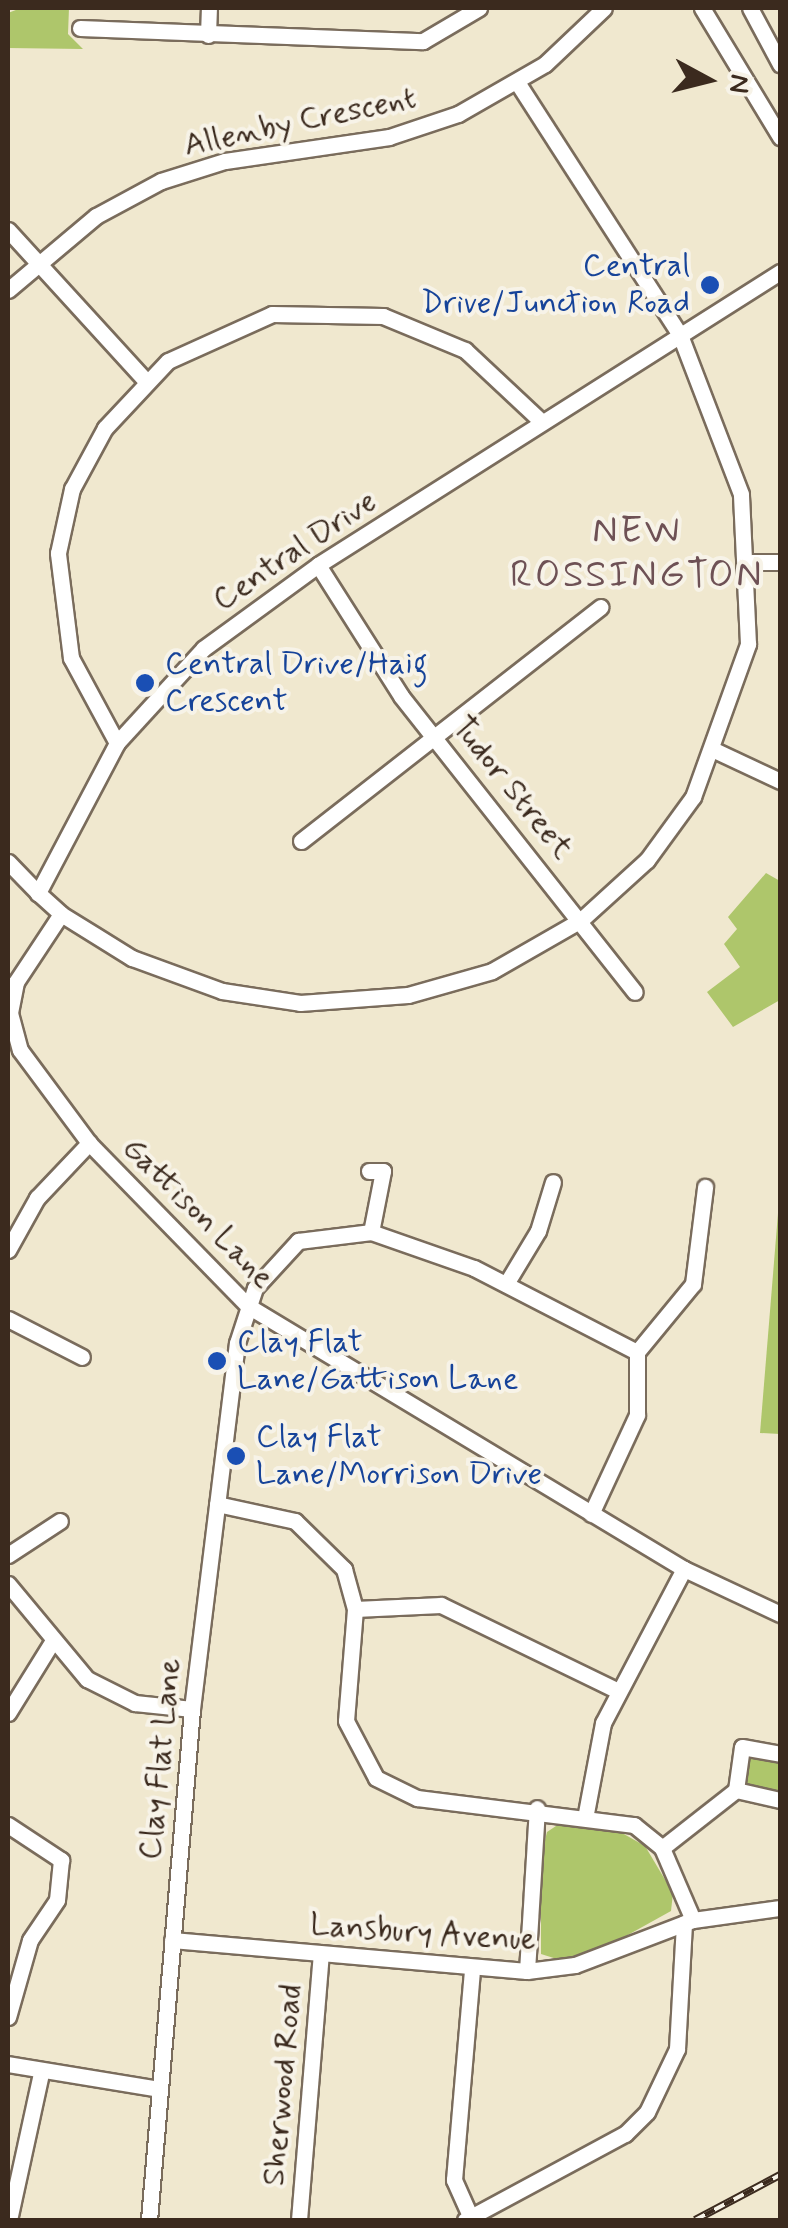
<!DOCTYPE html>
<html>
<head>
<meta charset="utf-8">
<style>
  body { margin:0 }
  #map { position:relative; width:788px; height:2228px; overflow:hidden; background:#f0e8cf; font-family:Mynerve,sans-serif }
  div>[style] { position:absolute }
  .green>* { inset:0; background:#aec66b }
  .roads { filter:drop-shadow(2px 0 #7a6c5c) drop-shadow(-2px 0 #7a6c5c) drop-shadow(0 2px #7a6c5c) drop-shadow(0 -2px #7a6c5c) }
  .street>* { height:15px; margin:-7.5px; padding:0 7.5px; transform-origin:7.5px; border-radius:7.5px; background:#fff }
  .rail>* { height:8px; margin-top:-4px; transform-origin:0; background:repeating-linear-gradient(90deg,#f7f3e8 0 11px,#3b2a1e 0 22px); box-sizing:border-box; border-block:2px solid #3b2a1e }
  .dots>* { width:28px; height:28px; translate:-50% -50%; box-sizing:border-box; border:5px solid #f7f3e8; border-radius:50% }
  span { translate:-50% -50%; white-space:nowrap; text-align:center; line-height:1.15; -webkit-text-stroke:8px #f7f3e8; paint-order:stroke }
  .street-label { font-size:32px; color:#3b2a1e }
  .transit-label { font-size:32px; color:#164399 }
  .right { translate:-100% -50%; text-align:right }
  .left { translate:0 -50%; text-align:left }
  .quarter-label { font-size:38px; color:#6e5155; letter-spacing:2.5px }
  .frame { position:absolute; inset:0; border:10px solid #3b2a1e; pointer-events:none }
  .north { position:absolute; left:658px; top:30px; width:100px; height:100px; -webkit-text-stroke:8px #f7f3e8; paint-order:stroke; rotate:97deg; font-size:28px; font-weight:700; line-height:40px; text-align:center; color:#3b2a1e }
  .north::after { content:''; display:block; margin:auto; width:35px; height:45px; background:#3b2a1e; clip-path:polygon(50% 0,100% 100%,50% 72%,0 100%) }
</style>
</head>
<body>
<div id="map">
  <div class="green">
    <i style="clip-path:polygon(21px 8px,69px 8px,68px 34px,83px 49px,8px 48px,8px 13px)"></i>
    <i style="clip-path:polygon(766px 873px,780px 881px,780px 1000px,733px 1027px,707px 992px,740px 967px,724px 944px,737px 929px,728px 917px)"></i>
    <i style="clip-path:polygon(780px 1189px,780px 1434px,760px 1433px)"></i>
    <i style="clip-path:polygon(780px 1754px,780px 1800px,752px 1797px,732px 1778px,736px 1757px)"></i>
    <i style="clip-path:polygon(562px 1822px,615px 1829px,645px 1846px,673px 1893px,671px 1911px,608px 1946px,560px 1960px,541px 1954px,541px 1856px,547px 1832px)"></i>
  </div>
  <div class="roads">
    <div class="street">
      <i style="left:702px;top:8px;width:151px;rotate:58.8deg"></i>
      <i style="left:750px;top:8px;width:64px;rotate:61.8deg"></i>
      <i style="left:80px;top:28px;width:343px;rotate:2.2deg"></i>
      <i style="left:423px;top:41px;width:65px;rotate:-30.5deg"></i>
      <i style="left:208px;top:35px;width:27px;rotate:-88deg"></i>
      <i style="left:8px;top:230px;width:203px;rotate:47.6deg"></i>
      <i style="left:780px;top:272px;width:547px;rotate:147.62deg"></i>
      <i style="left:318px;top:565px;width:142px;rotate:143.9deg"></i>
      <i style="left:203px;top:649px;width:127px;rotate:132.5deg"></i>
      <i style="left:117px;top:743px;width:170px;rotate:117.8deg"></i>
      <i style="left:38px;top:893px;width:31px;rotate:42deg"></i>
      <i style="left:61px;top:914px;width:82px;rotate:123.5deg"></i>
      <i style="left:16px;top:982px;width:32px;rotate:101deg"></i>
      <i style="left:10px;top:1013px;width:38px;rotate:75deg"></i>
      <i style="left:20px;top:1050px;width:116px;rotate:53.4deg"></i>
      <i style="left:89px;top:1143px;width:228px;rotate:45.7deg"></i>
      <i style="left:248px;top:1306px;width:509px;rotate:31.1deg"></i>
      <i style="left:684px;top:1569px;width:106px;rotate:25.1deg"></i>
      <i style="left:8px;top:290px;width:115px;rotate:-40.1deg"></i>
      <i style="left:96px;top:216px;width:74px;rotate:-28.3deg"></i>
      <i style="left:161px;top:181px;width:67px;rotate:-17.4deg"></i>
      <i style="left:225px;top:161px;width:166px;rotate:-8.3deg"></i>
      <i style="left:389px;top:137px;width:73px;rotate:-18.4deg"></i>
      <i style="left:458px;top:114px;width:100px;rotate:-29.9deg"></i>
      <i style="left:545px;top:64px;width:81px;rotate:-43.5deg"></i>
      <i style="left:752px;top:562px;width:28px"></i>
      <i style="left:318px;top:565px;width:155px;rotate:57.6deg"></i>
      <i style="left:401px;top:696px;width:377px;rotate:51.7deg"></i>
      <i style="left:117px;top:743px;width:97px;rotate:-118.4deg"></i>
      <i style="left:71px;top:658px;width:106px;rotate:-97.1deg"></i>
      <i style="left:58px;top:553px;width:66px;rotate:-77.7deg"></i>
      <i style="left:72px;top:489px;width:69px;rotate:-61.6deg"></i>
      <i style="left:105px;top:428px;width:92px;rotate:-46.8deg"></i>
      <i style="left:168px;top:361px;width:114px;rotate:-24.3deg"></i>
      <i style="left:272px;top:314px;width:111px;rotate:1deg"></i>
      <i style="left:383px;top:316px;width:89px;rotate:22.5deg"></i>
      <i style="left:465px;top:350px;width:105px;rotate:43.1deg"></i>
      <i style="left:716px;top:751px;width:71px;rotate:25.1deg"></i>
      <i style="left:301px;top:841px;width:380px;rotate:-38deg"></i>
      <i style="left:8px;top:862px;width:43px;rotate:45.9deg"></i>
      <i style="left:61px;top:914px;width:84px;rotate:31.8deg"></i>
      <i style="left:132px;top:958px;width:96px;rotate:20.1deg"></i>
      <i style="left:222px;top:991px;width:79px;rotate:8.7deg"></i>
      <i style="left:300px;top:1003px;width:108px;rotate:-4.2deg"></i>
      <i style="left:408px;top:995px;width:87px;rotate:-15.9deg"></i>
      <i style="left:492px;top:971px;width:103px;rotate:-29.8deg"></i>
      <i style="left:581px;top:920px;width:89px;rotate:-42.3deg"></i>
      <i style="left:647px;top:860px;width:78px;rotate:-53.9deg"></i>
      <i style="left:693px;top:797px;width:163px;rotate:-70.2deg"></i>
      <i style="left:748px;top:644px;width:150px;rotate:-92.7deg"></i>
      <i style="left:741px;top:494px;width:170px;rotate:-111deg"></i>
      <i style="left:680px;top:335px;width:301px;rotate:-122.8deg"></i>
      <i style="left:369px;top:1171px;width:14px"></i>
      <i style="left:383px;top:1171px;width:62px;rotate:101.1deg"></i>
      <i style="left:8px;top:1250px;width:60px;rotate:-60.9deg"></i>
      <i style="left:37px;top:1198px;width:76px;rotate:-46.6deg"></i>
      <i style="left:506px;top:1284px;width:62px;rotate:-58.9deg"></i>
      <i style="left:538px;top:1231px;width:51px;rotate:-73deg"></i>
      <i style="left:8px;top:1319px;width:83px;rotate:27.2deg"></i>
      <i style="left:637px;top:1352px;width:88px;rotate:-50.5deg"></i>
      <i style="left:693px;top:1284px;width:98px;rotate:-82.9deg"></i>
      <i style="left:217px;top:1504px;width:80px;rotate:12.3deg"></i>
      <i style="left:295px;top:1521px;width:69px;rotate:44.4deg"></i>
      <i style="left:344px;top:1569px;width:41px;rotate:74.6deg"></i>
      <i style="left:355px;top:1609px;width:112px;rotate:94.6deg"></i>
      <i style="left:346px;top:1721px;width:64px;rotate:62.2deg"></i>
      <i style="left:376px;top:1778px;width:46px;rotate:26deg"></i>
      <i style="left:417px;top:1798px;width:219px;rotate:7.1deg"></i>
      <i style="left:634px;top:1825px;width:36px;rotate:39deg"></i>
      <i style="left:662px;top:1848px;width:78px;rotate:66.7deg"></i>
      <i style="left:8px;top:1555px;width:62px;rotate:-33.2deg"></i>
      <i style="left:8px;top:1584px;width:124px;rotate:50.3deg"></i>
      <i style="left:87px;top:1679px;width:54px;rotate:26.6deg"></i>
      <i style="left:135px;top:1703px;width:57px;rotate:6deg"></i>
      <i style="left:355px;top:1609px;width:86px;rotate:-2.7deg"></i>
      <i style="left:441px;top:1605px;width:197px;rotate:25.9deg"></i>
      <i style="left:8px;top:1713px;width:84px;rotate:-58.2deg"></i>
      <i style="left:736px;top:1790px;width:43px;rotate:-82.1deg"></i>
      <i style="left:742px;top:1747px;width:39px;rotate:10deg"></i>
      <i style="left:736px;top:1790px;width:45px;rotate:12.8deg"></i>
      <i style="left:586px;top:1813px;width:92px;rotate:-79.3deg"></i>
      <i style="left:603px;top:1723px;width:174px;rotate:-62.3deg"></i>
      <i style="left:8px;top:1825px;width:64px;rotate:33.4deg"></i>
      <i style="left:61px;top:1860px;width:40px;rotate:95.7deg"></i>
      <i style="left:57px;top:1900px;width:48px;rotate:124deg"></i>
      <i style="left:30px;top:1940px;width:80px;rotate:105.9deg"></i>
      <i style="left:662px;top:1848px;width:94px;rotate:-38.1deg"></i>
      <i style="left:172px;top:1940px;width:356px;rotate:5deg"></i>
      <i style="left:527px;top:1971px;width:48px;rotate:-7.1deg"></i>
      <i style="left:575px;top:1965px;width:126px;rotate:-20.9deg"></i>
      <i style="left:693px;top:1920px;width:88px;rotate:-7.9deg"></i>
      <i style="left:527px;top:1971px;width:163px;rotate:-86.5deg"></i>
      <i style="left:8px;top:2064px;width:153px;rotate:9.4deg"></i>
      <i style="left:471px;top:2218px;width:42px;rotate:-114.1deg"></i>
      <i style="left:454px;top:2180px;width:213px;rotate:-85.1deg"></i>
      <i style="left:9px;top:2220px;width:150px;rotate:-77.7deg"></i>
      <i style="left:149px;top:2220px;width:513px;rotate:-85.19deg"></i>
      <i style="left:192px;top:1709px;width:369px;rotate:-83deg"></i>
      <i style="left:237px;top:1343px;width:58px;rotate:-71.9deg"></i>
      <i style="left:255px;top:1288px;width:64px;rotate:-47.5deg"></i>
      <i style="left:298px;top:1241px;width:74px;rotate:-7deg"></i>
      <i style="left:371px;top:1232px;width:109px;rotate:19.3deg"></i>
      <i style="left:474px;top:1268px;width:183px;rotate:27.3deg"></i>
      <i style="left:637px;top:1352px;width:63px;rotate:90deg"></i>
      <i style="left:637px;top:1415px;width:109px;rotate:114.9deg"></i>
      <i style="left:299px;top:2220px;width:267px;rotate:-85.3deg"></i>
      <i style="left:465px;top:2220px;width:182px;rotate:-28.3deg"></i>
      <i style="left:625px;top:2134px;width:31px;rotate:-45deg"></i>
      <i style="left:647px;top:2112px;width:70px;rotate:-64.5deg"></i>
      <i style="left:677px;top:2049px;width:126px;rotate:-86.8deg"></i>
    </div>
  </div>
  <div class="rail">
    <i style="left:695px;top:2220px;width:96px;rotate:-27.9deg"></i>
  </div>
  <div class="dots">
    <i style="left:710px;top:285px;background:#1a4fb4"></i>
    <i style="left:145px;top:683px;background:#1a4fb4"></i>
    <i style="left:217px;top:1361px;background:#1a4fb4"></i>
    <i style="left:236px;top:1456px;background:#1a4fb4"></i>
  </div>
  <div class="street-label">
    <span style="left:300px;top:122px;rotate:-12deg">Allenby Crescent</span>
    <span style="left:295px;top:551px;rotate:-34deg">Central Drive</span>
    <span style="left:512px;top:788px;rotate:51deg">Tudor Street</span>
    <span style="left:198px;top:1213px;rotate:45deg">Gattison Lane</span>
    <span style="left:161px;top:1759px;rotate:-84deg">Clay Flat Lane</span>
    <span style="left:423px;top:1933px;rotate:4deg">Lansbury Avenue</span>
    <span style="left:283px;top:2085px;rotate:-85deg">Sherwood Road</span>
  </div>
  <div class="transit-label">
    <span class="right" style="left:690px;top:285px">Central<br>Drive/Junction Road</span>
    <span class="left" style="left:165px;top:683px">Central Drive/Haig<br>Crescent</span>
    <span class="left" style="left:237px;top:1361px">Clay Flat<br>Lane/Gattison Lane</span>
    <span class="left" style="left:256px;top:1456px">Clay Flat<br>Lane/Morrison Drive</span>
  </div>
  <div class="quarter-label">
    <span style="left:637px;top:554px">NEW<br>ROSSINGTON</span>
  </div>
  <div class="frame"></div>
  <div class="north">N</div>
</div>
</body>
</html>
